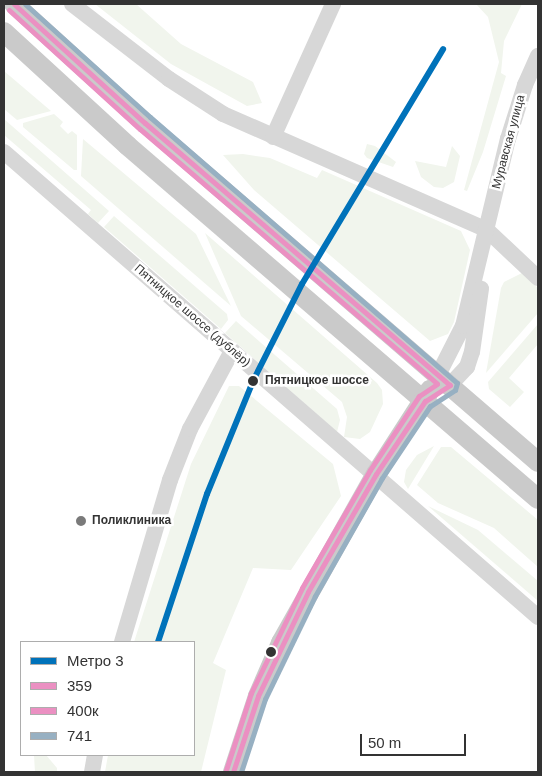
<!DOCTYPE html>
<html>
<head>
<meta charset="utf-8">
<style>
  body { margin:0 }
  #map { position:relative; width:542px; height:776px; overflow:hidden; background:#fff; font-family:Arial,sans-serif }
  div>[style] { position:absolute }
  .green>* { inset:0; background:#f1f5ed }
  .minor>* { height:16px; margin:-8px; padding:0 8px; transform-origin:8px; border-radius:8px; background:#d7d7d7 }
  .major>* { height:20px; margin:-10px; padding:0 10px; transform-origin:10px; border-radius:10px; background:#cacaca }
  .bus-1>* { height:5px; margin:-2.5px; padding:0 2.5px; transform-origin:2.5px; border-radius:2.5px; background:#eb90c2 }
  .bus-2>* { height:5px; margin:-2.5px; padding:0 2.5px; transform-origin:2.5px; border-radius:2.5px; background:#eb90c2 }
  .bus-3>* { height:5px; margin:-2.5px; padding:0 2.5px; transform-origin:2.5px; border-radius:2.5px; background:#97b0c2 }
  .metro-1>* { height:6px; margin:-3px; padding:0 3px; transform-origin:3px; border-radius:3px; background:#0072ba }
  .dots>* { width:14px; height:14px; translate:-50% -50%; box-sizing:border-box; border:2px solid #fff; border-radius:50% }
  span { translate:-50% -50%; white-space:nowrap; text-align:center; line-height:1.15; -webkit-text-stroke:5px #fff; paint-order:stroke }
  .street-label { font-size:12px; color:#333 }
  .stop-label { font-size:12px; color:#333; font-weight:700 }
  .left { translate:0 -50%; text-align:left }
  .poi-label { font-size:12px; color:#333; font-weight:700 }
  .frame { position:absolute; inset:0; border:5px solid #333; pointer-events:none }
  .legend { position:absolute; left:20px; top:641px; width:175px; height:115px; box-sizing:border-box; background:#fff; border:1px solid #adadad; margin:0; padding:6px 9px; list-style:none; font-size:15px; color:#333 }
  .legend li { display:flex; align-items:center; gap:10px; height:25px }
  .legend b { width:25px; border:1px solid #adadad }
  .scale { position:absolute; left:360px; top:734px; width:106px; height:22px; box-sizing:border-box; border:2px solid #333; border-top:0; padding-left:6px; font-size:15px; line-height:18px; white-space:nowrap; color:#333; -webkit-text-stroke:4px #fff; paint-order:stroke }
</style>
</head>
<body>
<div id="map">
  <div class="green">
    <i style="clip-path:polygon(95px 4px,136px 4px,181px 44px,253px 82px,262px 103px,247px 106px,171px 64px)"></i>
    <i style="clip-path:polygon(476px 4px,522px 4px,504px 41px,501px 73px,506px 76px,483px 152px,467px 191px,464px 190px,499px 62px,488px 17px)"></i>
    <i style="clip-path:polygon(4px 71px,51px 111px,17px 120px,4px 109px)"></i>
    <i style="clip-path:polygon(54px 114px,63px 122px,60px 126px,68px 134px,72px 131px,77px 135px,77px 170px,74px 170px,23px 127px,23px 123px)"></i>
    <i style="clip-path:polygon(4px 119px,109px 211px,98px 223px,88px 214px,91px 210px,4px 135px)"></i>
    <i style="clip-path:polygon(83px 139px,196px 234px,231px 306px,81px 176px)"></i>
    <i style="clip-path:polygon(367px 144px,375px 146px,396px 162px,393px 167px,367px 158px,364px 154px)"></i>
    <i style="clip-path:polygon(452px 146px,460px 156px,454px 182px,443px 188px,434px 187px,421px 177px,415px 161px,446px 167px)"></i>
    <i style="clip-path:polygon(243px 154px,270px 158px,317px 178px,322px 170px,461px 231px,470px 250px,454px 322px,448px 334px,430px 341px,254px 190px,223px 155px)"></i>
    <i style="clip-path:polygon(114px 216px,227px 314px,228px 320px,221px 329px,104px 227px)"></i>
    <i style="clip-path:polygon(205px 233px,377px 383px,382px 390px,383px 404px,370px 432px,360px 439px,344px 437px,347px 417px,342px 402px,241px 316px)"></i>
    <i style="clip-path:polygon(522px 273px,538px 288px,538px 313px,486px 373px,501px 288px,504px 282px)"></i>
    <i style="clip-path:polygon(236px 321px,337px 409px,340px 420px,337px 432px,225px 333px)"></i>
    <i style="clip-path:polygon(538px 324px,538px 344px,509px 378px,524px 392px,510px 407px,489px 389px,488px 382px)"></i>
    <i style="clip-path:polygon(229px 386px,239px 386px,333px 464px,341px 496px,291px 570px,253px 568px,213px 663px,226px 670px,201px 772px,105px 772px,108px 755px,194px 755px,194px 642px,134px 642px,191px 464px)"></i>
    <i style="clip-path:polygon(434px 446px,408px 489px,404px 482px,406px 470px,417px 455px)"></i>
    <i style="clip-path:polygon(441px 447px,451px 447px,538px 520px,538px 567px,494px 528px,438px 503px,417px 485px)"></i>
    <i style="clip-path:polygon(428px 506px,478px 530px,538px 581px,538px 601px)"></i>
    <i style="clip-path:polygon(34px 755px,46px 755px,57px 768px,57px 772px,35px 772px)"></i>
  </div>
  <div class="minor">
    <i style="left:72px;top:4px;width:123px;rotate:37.7deg"></i>
    <i style="left:169px;top:79px;width:64px;rotate:32.9deg"></i>
    <i style="left:223px;top:114px;width:288px;rotate:23.7deg"></i>
    <i style="left:487px;top:230px;width:70px;rotate:43.3deg"></i>
    <i style="left:273px;top:137px;width:146px;rotate:-65.7deg"></i>
    <i style="left:4px;top:152px;width:708px;rotate:41.05deg"></i>
    <i style="left:438px;top:375px;width:55px;rotate:-63deg"></i>
    <i style="left:463px;top:326px;width:192px;rotate:-76.5deg"></i>
    <i style="left:508px;top:139px;width:57px;rotate:-72.5deg"></i>
    <i style="left:525px;top:85px;width:32px;rotate:-66deg"></i>
    <i style="left:450px;top:385px;width:25px;rotate:-47deg"></i>
    <i style="left:467px;top:367px;width:16px;rotate:-72deg"></i>
    <i style="left:472px;top:352px;width:64px;rotate:-81.9deg"></i>
    <i style="left:122px;top:642px;width:169px;rotate:-73.5deg"></i>
    <i style="left:170px;top:480px;width:55px;rotate:-68.6deg"></i>
    <i style="left:190px;top:429px;width:89px;rotate:-61.7deg"></i>
    <i style="left:92px;top:772px;width:17px;rotate:-80deg"></i>
  </div>
  <div class="major">
    <i style="left:14px;top:4px;width:177px;rotate:42.3deg"></i>
    <i style="left:145px;top:123px;width:519px;rotate:40.78deg"></i>
    <i style="left:4px;top:32px;width:168px;rotate:42.6deg"></i>
    <i style="left:128px;top:146px;width:541px;rotate:40.73deg"></i>
    <i style="left:233px;top:772px;width:80px;rotate:-71.8deg"></i>
    <i style="left:258px;top:696px;width:58px;rotate:-66.5deg"></i>
    <i style="left:281px;top:643px;width:194px;rotate:-60.7deg"></i>
    <i style="left:376px;top:474px;width:100px;rotate:-57.3deg"></i>
  </div>
  <div class="bus-1">
    <i style="left:14px;top:4px;width:177px;rotate:42.3deg"></i>
    <i style="left:145px;top:123px;width:402px;rotate:40.7deg"></i>
    <i style="left:450px;top:385px;width:30px;rotate:147deg"></i>
    <i style="left:425px;top:401px;width:88px;rotate:123.9deg"></i>
    <i style="left:376px;top:474px;width:136px;rotate:120deg"></i>
    <i style="left:308px;top:592px;width:115px;rotate:115.7deg"></i>
    <i style="left:258px;top:696px;width:80px;rotate:108.2deg"></i>
  </div>
  <div class="bus-2">
    <i style="left:9px;top:10px;width:177px;rotate:42.3deg"></i>
    <i style="left:140px;top:129px;width:391px;rotate:40.6deg"></i>
    <i style="left:437px;top:384px;width:22px;rotate:146deg"></i>
    <i style="left:419px;top:396px;width:89px;rotate:123.5deg"></i>
    <i style="left:370px;top:470px;width:136px;rotate:120deg"></i>
    <i style="left:302px;top:588px;width:117px;rotate:115.9deg"></i>
    <i style="left:251px;top:693px;width:81px;rotate:108deg"></i>
  </div>
  <div class="bus-3">
    <i style="left:25px;top:4px;width:169px;rotate:42.1deg"></i>
    <i style="left:150px;top:117px;width:406px;rotate:40.9deg"></i>
    <i style="left:457px;top:383px;width:7px;rotate:106deg"></i>
    <i style="left:455px;top:390px;width:30px;rotate:147deg"></i>
    <i style="left:430px;top:406px;width:87px;rotate:123.7deg"></i>
    <i style="left:382px;top:478px;width:136px;rotate:119.6deg"></i>
    <i style="left:315px;top:596px;width:114px;rotate:115.9deg"></i>
    <i style="left:265px;top:699px;width:77px;rotate:108.2deg"></i>
  </div>
  <div class="metro-1">
    <i style="left:158px;top:642px;width:156px;rotate:-71.7deg"></i>
    <i style="left:207px;top:494px;width:124px;rotate:-67.8deg"></i>
    <i style="left:254px;top:379px;width:106px;rotate:-63.2deg"></i>
    <i style="left:302px;top:284px;width:274px;rotate:-59deg"></i>
  </div>
  <div class="dots">
    <i style="left:253px;top:381px;background:#333"></i>
    <i style="left:81px;top:521px;background:#7a7a7a"></i>
    <i style="left:271px;top:652px;background:#333"></i>
  </div>
  <div class="street-label">
    <span style="left:509px;top:142px;rotate:-75deg">Муравская улица</span>
    <span style="left:192px;top:316px;rotate:41deg">Пятницкое шоссе (дублёр)</span>
  </div>
  <div class="stop-label">
    <span class="left" style="left:265px;top:381px">Пятницкое шоссе</span>
  </div>
  <div class="poi-label">
    <span class="left" style="left:92px;top:521px">Поликлиника</span>
  </div>
  <div class="frame"></div>
  <ul class="legend">
  <li><b style="height:6px;background:#0072ba"></b>Метро 3</li>
  <li><b style="height:6px;background:#eb90c2"></b>359</li>
  <li><b style="height:6px;background:#eb90c2"></b>400к</li>
  <li><b style="height:6px;background:#97b0c2"></b>741</li>
  </ul>
  <div class="scale">50 m</div>
</div>
</body>
</html>
